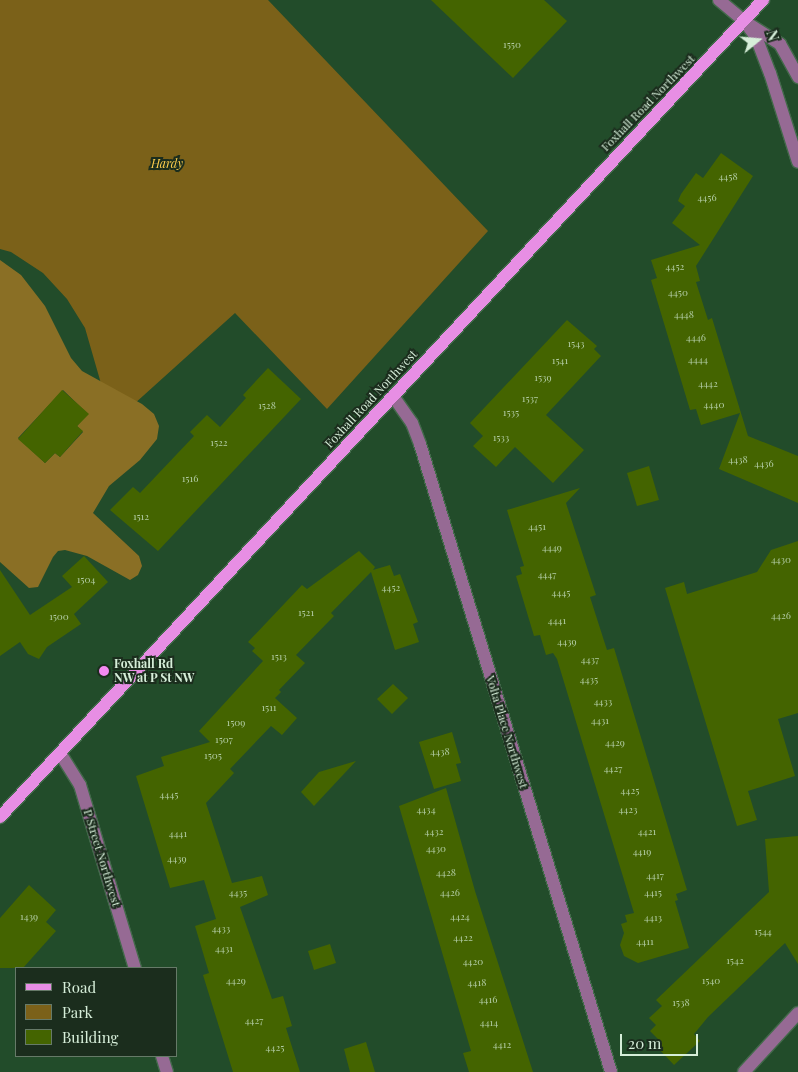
<!DOCTYPE html>
<html>
<head>
<meta charset="utf-8">
<style>
  body { margin:0 }
  #map { position:relative; width:798px; height:1072px; overflow:hidden; background:#224c2a; font-family:"Playfair Display",serif }
  div>[style] { position:absolute }
  .green>* { inset:0; background:#7b6119 }
  .forest>* { inset:0; background:#8a6f25 }
  .building>* { inset:0; background:#446400 }
  .roads { filter:drop-shadow(1px 0 #42694a) drop-shadow(-1px 0 #42694a) drop-shadow(0 1px #42694a) drop-shadow(0 -1px #42694a) }
  .minor>* { height:12px; margin:-6px; padding:0 6px; transform-origin:6px; border-radius:6px; background:#966a94 }
  .major>* { height:12px; margin:-6px; padding:0 6px; transform-origin:6px; border-radius:6px; background:#e78ee4 }
  .dots>* { width:14px; height:14px; translate:-50% -50%; box-sizing:border-box; border:2px solid #1b2d1d; border-radius:50% }
  span { translate:-50% -50%; white-space:nowrap; text-align:center; line-height:1.15; -webkit-text-stroke:4px #1b2d1d; paint-order:stroke }
  .number-label { font-size:10px; color:#b2cca3 }
  .number-label span { -webkit-text-stroke-width:0 }
  .street-label { font-size:12px; color:#d6eed9 }
  .park-label { font-size:12px; color:#fece4d; font-style:italic }
  .poi-label { font-size:12px; color:#d6eed9; font-weight:700 }
  .left { translate:0 -50%; text-align:left }
  .legend { position:absolute; left:15px; top:967px; width:162px; height:90px; box-sizing:border-box; background:#1b2d1d; border:1px solid #667a68; margin:0; padding:6px 9px; list-style:none; font-size:15px; color:#d6eed9 }
  .legend li { display:flex; align-items:center; gap:10px; height:25px }
  .legend b { width:25px; border:1px solid #667a68 }
  .north { position:absolute; left:733px; top:15px; width:50px; height:50px; -webkit-text-stroke:4px #1b2d1d; paint-order:stroke; rotate:73deg; font-size:14px; font-weight:700; line-height:20px; text-align:center; color:#d6eed9 }
  .north::after { content:''; display:block; margin:auto; width:18px; height:22px; background:#d6eed9; clip-path:polygon(50% 0,100% 100%,50% 72%,0 100%) }
  .scale { position:absolute; left:620px; top:1034px; width:78px; height:22px; box-sizing:border-box; border:2px solid #d6eed9; border-top:0; padding-left:6px; font-size:15px; line-height:18px; white-space:nowrap; color:#d6eed9; -webkit-text-stroke:4px #1b2d1d; paint-order:stroke }
</style>
</head>
<body>
<div id="map">
  <div class="green">
    <i style="clip-path:polygon(0 0,268px 0,488px 231px,327px 409px,235px 313px,123px 414px,104px 394px,85px 328px,67px 299px,43px 273px,11px 252px,0 249px)"></i>
  </div>
  <div class="forest">
    <i style="clip-path:polygon(evenodd,0 260px,21px 275px,45px 306px,71px 358px,82px 371px,142px 404px,154px 414px,159px 426px,157px 439px,140px 460px,109px 486px,93px 513px,139px 556px,142px 566px,138px 575px,130px 580px,87px 556px,65px 550px,58px 551px,53px 557px,38px 587px,29px 588px,0 562px,0 260px,63px 390px,88px 414px,77px 426px,83px 432px,60px 457px,55px 453px,45px 463px,18px 438px,63px 390px)"></i>
  </div>
  <div class="building">
    <i style="clip-path:polygon(431px 0,544px 0,567px 21px,513px 78px)"></i>
    <i style="clip-path:polygon(721px 153px,753px 176px,696px 266px,700px 281px,696px 282px,708px 320px,712px 318px,748px 436px,798px 456px,798px 503px,719px 469px,740px 413px,701px 425px,696px 409px,690px 410px,651px 280px,657px 278px,651px 260px,700px 245px,672px 223px,685px 206px,678px 201px,681px 194px,696px 173px,703px 178px)"></i>
    <i style="clip-path:polygon(567px 320px,597px 346px,594px 349px,601px 356px,546px 415px,584px 450px,553px 483px,515px 447px,496px 467px,473px 446px,483px 436px,470px 423px)"></i>
    <i style="clip-path:polygon(268px 368px,301px 399px,158px 551px,110px 510px,133px 487px,140px 493px,194px 436px,190px 432px,207px 415px,220px 427px,246px 398px,243px 395px)"></i>
    <i style="clip-path:polygon(62px 390px,89px 414px,77px 426px,83px 431px,60px 457px,55px 453px,45px 463px,18px 439px)"></i>
    <i style="clip-path:polygon(649px 466px,659px 500px,637px 506px,627px 473px)"></i>
    <i style="clip-path:polygon(580px 488px,566px 503px,596px 595px,590px 597px,607px 650px,614px 648px,687px 890px,676px 894px,678px 900px,675px 901px,689px 948px,638px 963px,624px 956px,620px 945px,624px 933px,621px 924px,627px 922px,625px 915px,634px 913px,557px 659px,553px 653px,546px 655px,540px 635px,534px 636px,516px 576px,522px 574px,520px 567px,524px 566px,507px 510px)"></i>
    <i style="clip-path:polygon(798px 541px,798px 713px,778px 719px,795px 776px,748px 791px,757px 820px,737px 826px,665px 588px,684px 582px,687px 594px,757px 572px,771px 550px)"></i>
    <i style="clip-path:polygon(359px 551px,375px 567px,373px 570px,390px 565px,394px 576px,400px 574px,418px 622px,413px 624px,419px 642px,395px 650px,371px 572px,331px 613px,334px 616px,296px 655px,305px 663px,279px 690px,281px 692px,275px 698px,297px 718px,282px 735px,271px 726px,230px 769px,234px 773px,206px 803px,232px 883px,262px 876px,268px 895px,240px 907px,272px 999px,283px 996px,292px 1026px,286px 1028px,300px 1072px,233px 1072px,203px 975px,209px 973px,195px 926px,216px 919px,204px 880px,170px 888px,136px 776px,164px 766px,161px 757px,210px 742px,199px 731px,263px 661px,252px 651px,255px 648px,248px 642px,302px 585px,307px 589px)"></i>
    <i style="clip-path:polygon(84px 556px,108px 582px,74px 614px,81px 624px,47px 647px,39px 659px,28px 654px,20px 642px,0 656px,0 570px,30px 615px,72px 587px,62px 576px)"></i>
    <i style="clip-path:polygon(393px 684px,408px 698px,392px 714px,377px 699px)"></i>
    <i style="clip-path:polygon(452px 732px,461px 763px,456px 764px,461px 781px,434px 789px,419px 742px)"></i>
    <i style="clip-path:polygon(356px 761px,314px 806px,301px 792px,319px 772px)"></i>
    <i style="clip-path:polygon(446px 788px,475px 891px,533px 1072px,469px 1072px,463px 1053px,471px 1051px,399px 806px)"></i>
    <i style="clip-path:polygon(798px 836px,798px 964px,785px 943px,708px 1017px,694px 1034px,700px 1041px,674px 1065px,657px 1047px,662px 1043px,650px 1031px,656px 1025px,649px 1018px,662px 1006px,656px 1000px,769px 892px,765px 839px)"></i>
    <i style="clip-path:polygon(29px 885px,56px 910px,46px 922px,56px 931px,23px 968px,0 968px,0 918px)"></i>
    <i style="clip-path:polygon(330px 944px,336px 963px,314px 970px,308px 951px)"></i>
    <i style="clip-path:polygon(366px 1042px,375px 1072px,350px 1072px,344px 1049px)"></i>
  </div>
  <div class="roads">
    <div class="minor">
      <i style="left:719px;top:0;width:33px;rotate:40deg"></i>
      <i style="left:744px;top:21px;width:43px;rotate:32.6deg"></i>
      <i style="left:780px;top:44px;width:38px;rotate:61deg"></i>
      <i style="left:744px;top:21px;width:20px;rotate:53deg"></i>
      <i style="left:756px;top:37px;width:39px;rotate:69deg"></i>
      <i style="left:770px;top:73px;width:93px;rotate:72.5deg"></i>
      <i style="left:393px;top:396px;width:33px;rotate:55deg"></i>
      <i style="left:412px;top:423px;width:22px;rotate:69deg"></i>
      <i style="left:420px;top:444px;width:656px;rotate:73.08deg"></i>
      <i style="left:60px;top:753px;width:38px;rotate:58deg"></i>
      <i style="left:80px;top:785px;width:191px;rotate:73.3deg"></i>
      <i style="left:162px;top:1056px;width:17px;rotate:73deg"></i>
      <i style="left:744px;top:1072px;width:80px;rotate:-47.5deg"></i>
    </div>
    <div class="major">
      <i style="left:0;top:817px;width:1118px;rotate:-46.96deg"></i>
    </div>
  </div>
  <div class="dots">
    <i style="left:104px;top:671px;background:#f489f1"></i>
  </div>
  <div class="number-label">
    <span style="left:512px;top:45px">1550</span>
    <span style="left:728px;top:177px">4458</span>
    <span style="left:707px;top:198px">4456</span>
    <span style="left:675px;top:267px">4452</span>
    <span style="left:678px;top:293px">4450</span>
    <span style="left:684px;top:315px">4448</span>
    <span style="left:696px;top:338px">4446</span>
    <span style="left:576px;top:344px">1543</span>
    <span style="left:698px;top:360px">4444</span>
    <span style="left:560px;top:361px">1541</span>
    <span style="left:543px;top:378px">1539</span>
    <span style="left:708px;top:384px">4442</span>
    <span style="left:530px;top:399px">1537</span>
    <span style="left:714px;top:405px">4440</span>
    <span style="left:267px;top:406px">1528</span>
    <span style="left:511px;top:413px">1535</span>
    <span style="left:501px;top:438px">1533</span>
    <span style="left:219px;top:443px">1522</span>
    <span style="left:738px;top:460px">4438</span>
    <span style="left:764px;top:464px">4436</span>
    <span style="left:190px;top:479px">1516</span>
    <span style="left:141px;top:517px">1512</span>
    <span style="left:537px;top:527px">4451</span>
    <span style="left:552px;top:548px">4449</span>
    <span style="left:781px;top:560px">4430</span>
    <span style="left:547px;top:575px">4447</span>
    <span style="left:86px;top:580px">1504</span>
    <span style="left:391px;top:588px">4452</span>
    <span style="left:561px;top:593px">4445</span>
    <span style="left:306px;top:613px">1521</span>
    <span style="left:781px;top:616px">4426</span>
    <span style="left:59px;top:617px">1500</span>
    <span style="left:557px;top:621px">4441</span>
    <span style="left:567px;top:642px">4439</span>
    <span style="left:279px;top:657px">1513</span>
    <span style="left:590px;top:660px">4437</span>
    <span style="left:589px;top:680px">4435</span>
    <span style="left:603px;top:702px">4433</span>
    <span style="left:269px;top:708px">1511</span>
    <span style="left:600px;top:721px">4431</span>
    <span style="left:236px;top:723px">1509</span>
    <span style="left:224px;top:740px">1507</span>
    <span style="left:615px;top:743px">4429</span>
    <span style="left:440px;top:752px">4438</span>
    <span style="left:213px;top:756px">1505</span>
    <span style="left:613px;top:769px">4427</span>
    <span style="left:630px;top:791px">4425</span>
    <span style="left:169px;top:795px">4445</span>
    <span style="left:426px;top:810px">4434</span>
    <span style="left:628px;top:810px">4423</span>
    <span style="left:434px;top:832px">4432</span>
    <span style="left:647px;top:832px">4421</span>
    <span style="left:178px;top:834px">4441</span>
    <span style="left:436px;top:849px">4430</span>
    <span style="left:642px;top:852px">4419</span>
    <span style="left:177px;top:859px">4439</span>
    <span style="left:446px;top:873px">4428</span>
    <span style="left:655px;top:876px">4417</span>
    <span style="left:238px;top:893px">4435</span>
    <span style="left:450px;top:893px">4426</span>
    <span style="left:653px;top:893px">4415</span>
    <span style="left:29px;top:917px">1439</span>
    <span style="left:460px;top:917px">4424</span>
    <span style="left:653px;top:918px">4413</span>
    <span style="left:221px;top:929px">4433</span>
    <span style="left:763px;top:932px">1544</span>
    <span style="left:463px;top:938px">4422</span>
    <span style="left:645px;top:942px">4411</span>
    <span style="left:224px;top:949px">4431</span>
    <span style="left:735px;top:961px">1542</span>
    <span style="left:473px;top:962px">4420</span>
    <span style="left:236px;top:981px">4429</span>
    <span style="left:711px;top:981px">1540</span>
    <span style="left:477px;top:983px">4418</span>
    <span style="left:488px;top:1000px">4416</span>
    <span style="left:681px;top:1003px">1538</span>
    <span style="left:254px;top:1021px">4427</span>
    <span style="left:489px;top:1023px">4414</span>
    <span style="left:502px;top:1045px">4412</span>
    <span style="left:275px;top:1048px">4425</span>
  </div>
  <div class="street-label">
    <span style="left:648px;top:103px;rotate:-46deg">Foxhall Road Northwest</span>
    <span style="left:371px;top:399px;rotate:-47deg">Foxhall Road Northwest</span>
    <span style="left:507px;top:732px;rotate:73deg">Volta Place Northwest</span>
    <span style="left:102px;top:858px;rotate:73deg">P Street Northwest</span>
  </div>
  <div class="park-label">
    <span style="left:167px;top:164px">Hardy</span>
  </div>
  <div class="poi-label">
    <span class="left" style="left:114px;top:671px">Foxhall Rd<br>NW at P St NW</span>
  </div>
  <ul class="legend">
  <li><b style="height:6px;background:#e78ee4"></b>Road</li>
  <li><b style="height:14px;background:#7b6119"></b>Park</li>
  <li><b style="height:14px;background:#446400"></b>Building</li>
  </ul>
  <div class="north">N</div>
  <div class="scale">20 m</div>
</div>
</body>
</html>
